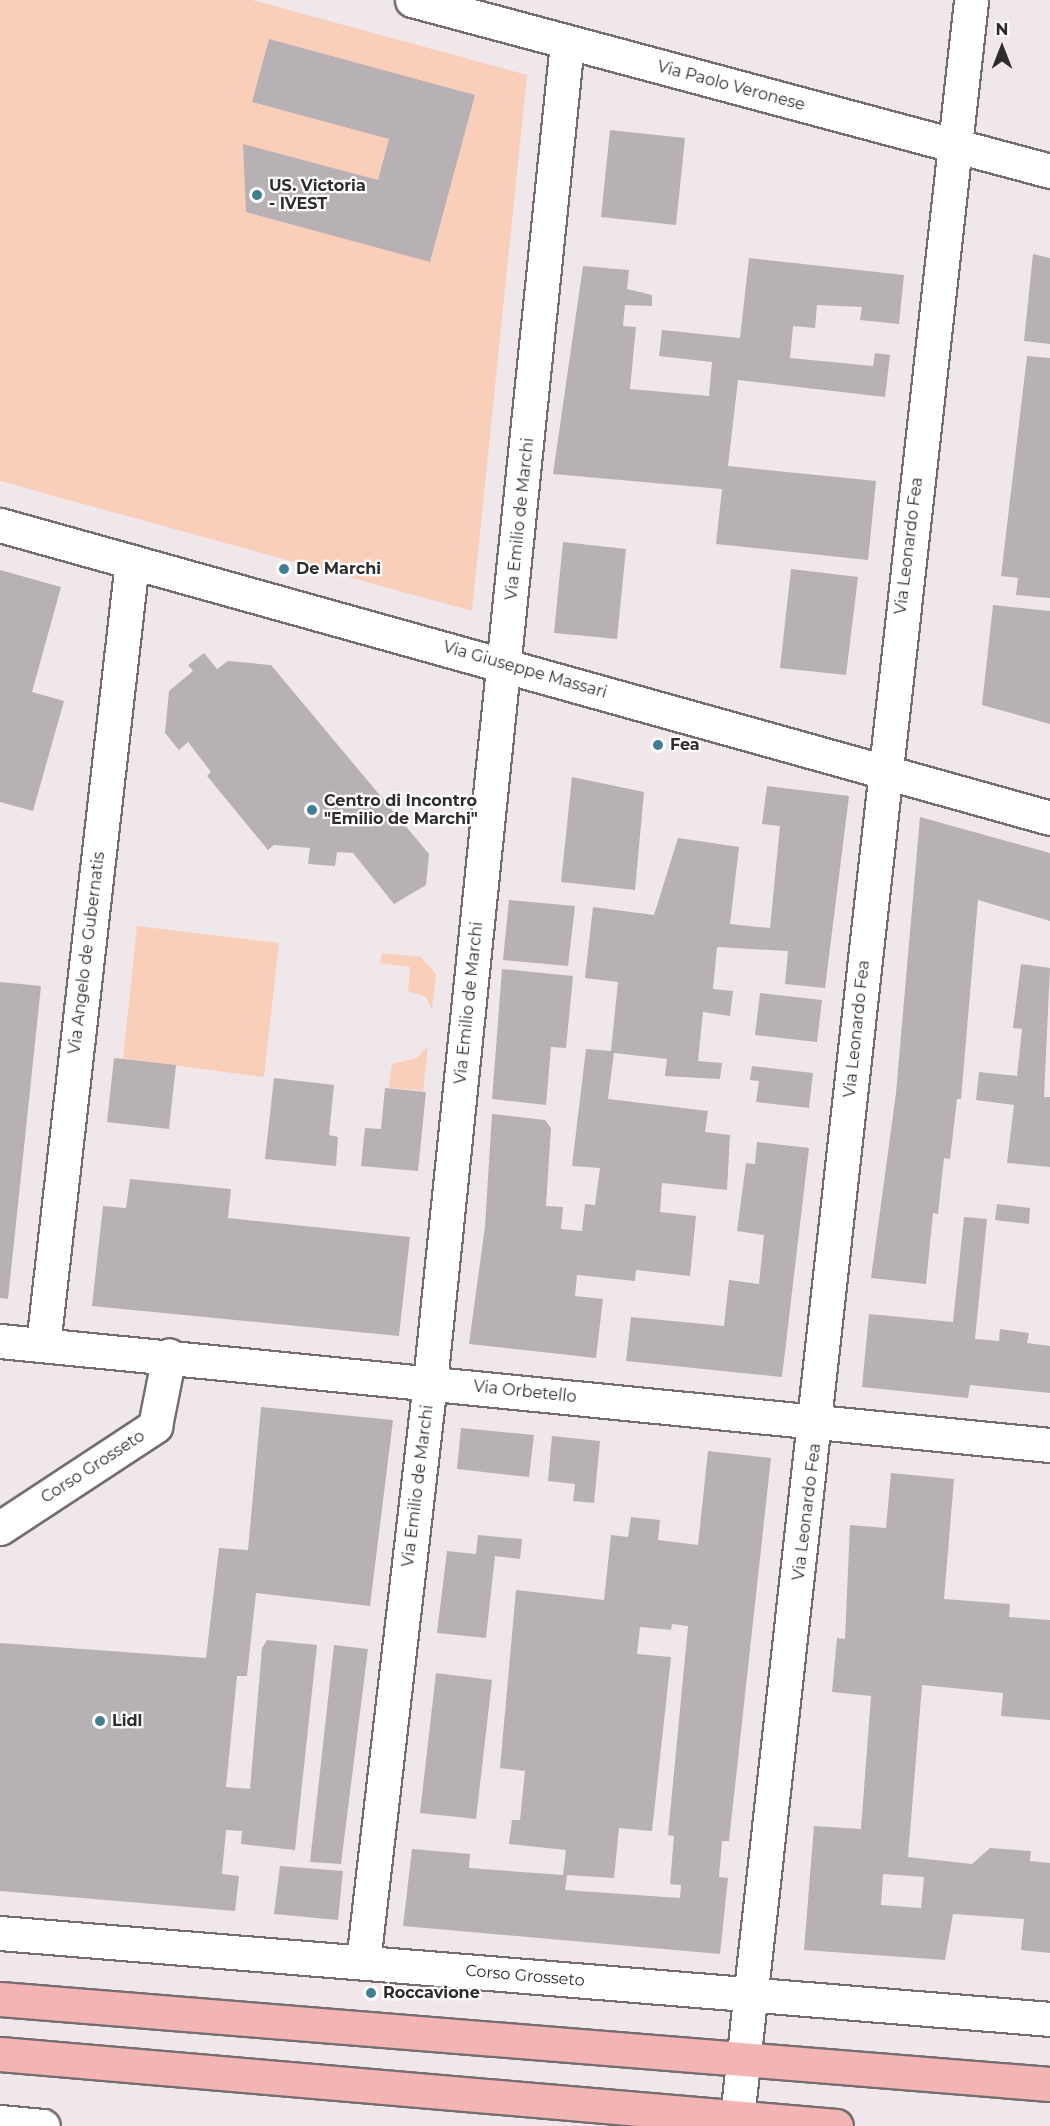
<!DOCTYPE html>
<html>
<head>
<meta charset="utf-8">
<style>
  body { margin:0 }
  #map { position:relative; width:1050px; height:2126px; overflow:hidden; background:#f0e7ea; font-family:Montserrat,sans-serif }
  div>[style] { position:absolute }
  .green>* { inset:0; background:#f9cfb9 }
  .building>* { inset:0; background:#b7b1b6 }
  .roads { filter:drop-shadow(2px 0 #756d70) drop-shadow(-2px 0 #756d70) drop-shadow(0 2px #756d70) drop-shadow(0 -2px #756d70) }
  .minor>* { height:33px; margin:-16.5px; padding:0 16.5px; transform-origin:16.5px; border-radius:16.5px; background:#fff }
  .primary>* { height:33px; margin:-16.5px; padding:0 16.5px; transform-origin:16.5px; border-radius:16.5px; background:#f2b5b4 }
  .dots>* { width:16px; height:16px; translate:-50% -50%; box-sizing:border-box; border:3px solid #fff; border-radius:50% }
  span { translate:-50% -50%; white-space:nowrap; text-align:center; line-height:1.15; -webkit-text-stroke:4.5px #fff; paint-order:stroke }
  .street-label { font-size:16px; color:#302c2d }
  .poi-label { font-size:16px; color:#302c2d; font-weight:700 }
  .left { translate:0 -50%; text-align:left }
  .north { position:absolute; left:972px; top:18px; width:60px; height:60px; -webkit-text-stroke:4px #fff; paint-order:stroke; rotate:0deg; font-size:16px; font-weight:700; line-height:24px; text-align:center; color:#302c2d }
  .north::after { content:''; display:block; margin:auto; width:21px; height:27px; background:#302c2d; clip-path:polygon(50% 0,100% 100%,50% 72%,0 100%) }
</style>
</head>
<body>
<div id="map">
  <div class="green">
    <i style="clip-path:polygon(0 0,252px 0,527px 75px,472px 611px,0 481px)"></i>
    <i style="clip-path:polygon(137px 926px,279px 943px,264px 1077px,123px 1059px)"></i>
    <i style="clip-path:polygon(382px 953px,421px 957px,436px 974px,432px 1009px,426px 997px,408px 991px,410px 967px,380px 963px)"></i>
    <i style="clip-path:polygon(428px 1046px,423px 1091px,389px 1088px,392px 1064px,417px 1058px)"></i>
  </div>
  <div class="building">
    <i style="clip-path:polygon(269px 39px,475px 95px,430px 262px,246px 212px,243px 144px,378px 180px,389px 139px,252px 102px)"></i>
    <i style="clip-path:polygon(610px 130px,685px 138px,676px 225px,601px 217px)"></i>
    <i style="clip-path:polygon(1033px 254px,1050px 258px,1050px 344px,1024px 341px)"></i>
    <i style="clip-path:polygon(749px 258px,904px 275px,899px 324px,860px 320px,862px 307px,817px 305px,815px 328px,793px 326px,790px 358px,873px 366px,875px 353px,890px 355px,885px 397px,738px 380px,728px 466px,876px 481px,868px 560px,716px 544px,722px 489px,553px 474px,583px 266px,629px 270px,627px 289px,652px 295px,652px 306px,625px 305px,623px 326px,636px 327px,630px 389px,709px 396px,712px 362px,659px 356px,662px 330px,740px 338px)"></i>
    <i style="clip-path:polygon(1027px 356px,1050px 358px,1050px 598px,1016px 595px,1018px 578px,1001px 576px)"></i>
    <i style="clip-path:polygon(563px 542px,626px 549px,617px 639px,554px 633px)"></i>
    <i style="clip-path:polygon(791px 569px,858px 577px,846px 675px,780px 668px)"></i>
    <i style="clip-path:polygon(0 570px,61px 587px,32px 692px,64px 701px,33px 811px,0 802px)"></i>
    <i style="clip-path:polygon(993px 605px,1050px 611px,1050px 724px,982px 705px)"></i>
    <i style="clip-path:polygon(204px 653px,217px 669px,228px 661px,271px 665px,429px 854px,426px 885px,394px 904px,353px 853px,337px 852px,335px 866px,308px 864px,310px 848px,274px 845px,268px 850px,207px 776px,211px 772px,188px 742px,179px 750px,165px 733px,169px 691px,193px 671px,188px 665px)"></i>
    <i style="clip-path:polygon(572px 777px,644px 792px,635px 890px,561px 882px)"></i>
    <i style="clip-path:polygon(767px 786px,849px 796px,825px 988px,785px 984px,788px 951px,717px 947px,713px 989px,733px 991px,730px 1016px,703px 1012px,698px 1061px,722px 1063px,720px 1079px,665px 1076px,667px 1059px,614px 1053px,608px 1099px,708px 1111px,705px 1132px,730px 1135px,727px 1190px,662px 1183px,660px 1212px,696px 1216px,690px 1276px,636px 1270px,635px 1281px,577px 1275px,575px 1296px,603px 1299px,596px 1358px,469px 1344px,485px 1226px,492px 1114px,545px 1120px,551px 1128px,546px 1206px,563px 1207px,561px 1229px,582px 1231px,585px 1204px,595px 1205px,600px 1168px,572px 1166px,586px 1049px,611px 1051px,618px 982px,585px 978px,593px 907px,654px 915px,678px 838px,739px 847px,730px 924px,770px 928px,780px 826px,762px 824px)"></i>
    <i style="clip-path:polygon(920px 817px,1050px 853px,1050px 921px,978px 900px,961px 1099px,957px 1099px,950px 1159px,944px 1158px,938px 1214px,933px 1213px,926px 1284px,871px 1278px,896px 1093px)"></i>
    <i style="clip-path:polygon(509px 900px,575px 906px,568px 966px,503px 960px)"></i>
    <i style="clip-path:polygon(1021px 964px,1050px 968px,1044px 1097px,1050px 1097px,1050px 1167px,1007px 1163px,1014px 1105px,976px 1100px,979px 1072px,1017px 1076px,1022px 1029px,1013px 1028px)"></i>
    <i style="clip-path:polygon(502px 969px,573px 976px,566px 1048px,551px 1047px,546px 1105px,492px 1099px)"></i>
    <i style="clip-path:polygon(0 982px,41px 986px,8px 1299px,0 1298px)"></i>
    <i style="clip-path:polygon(760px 993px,822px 1000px,817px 1042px,755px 1035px)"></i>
    <i style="clip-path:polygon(114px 1058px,176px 1065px,169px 1129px,107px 1122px)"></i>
    <i style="clip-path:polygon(752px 1066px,813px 1073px,809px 1108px,756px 1102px,759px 1081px,750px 1080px)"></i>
    <i style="clip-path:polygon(274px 1078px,334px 1085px,329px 1135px,338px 1137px,336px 1166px,265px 1159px)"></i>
    <i style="clip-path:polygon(385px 1088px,426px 1092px,418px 1171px,361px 1166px,365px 1128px,381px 1129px)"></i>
    <i style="clip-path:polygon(757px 1142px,809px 1148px,782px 1377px,626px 1361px,631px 1317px,724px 1326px,729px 1280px,759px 1284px,764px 1235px,737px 1231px,746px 1163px,755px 1164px)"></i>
    <i style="clip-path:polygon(130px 1179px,231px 1189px,228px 1218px,410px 1237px,399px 1336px,92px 1306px,103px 1206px,126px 1208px)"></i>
    <i style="clip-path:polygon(997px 1204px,1030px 1208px,1029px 1224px,995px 1220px)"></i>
    <i style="clip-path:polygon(964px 1217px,987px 1219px,975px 1339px,999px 1341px,1000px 1329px,1029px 1333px,1027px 1343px,1050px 1346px,1050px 1393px,970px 1385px,968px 1398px,862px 1387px,869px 1314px,953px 1322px)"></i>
    <i style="clip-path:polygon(261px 1407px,393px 1420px,370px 1606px,256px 1593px,247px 1676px,237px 1676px,226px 1787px,250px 1789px,262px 1648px,267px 1640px,317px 1645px,295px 1850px,241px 1844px,242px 1831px,226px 1830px,222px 1874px,239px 1876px,235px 1911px,0 1891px,0 1643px,206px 1658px,219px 1548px,248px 1550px)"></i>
    <i style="clip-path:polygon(461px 1428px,534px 1435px,529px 1477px,457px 1469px)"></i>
    <i style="clip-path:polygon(552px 1436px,600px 1441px,594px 1503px,573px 1501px,575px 1484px,548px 1481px)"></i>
    <i style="clip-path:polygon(evenodd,708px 1451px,771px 1458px,729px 1841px,722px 1841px,719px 1877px,728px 1878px,720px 1954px,403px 1926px,412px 1849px,470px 1854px,469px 1868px,563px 1875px,566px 1850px,509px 1844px,512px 1820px,520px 1820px,525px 1771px,500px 1768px,516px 1590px,604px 1600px,611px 1535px,628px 1537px,631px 1517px,660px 1520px,658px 1540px,698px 1545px,708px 1451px,672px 1624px,688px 1626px,668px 1835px,674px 1836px,670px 1884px,681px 1885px,680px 1898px,565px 1890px,567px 1875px,614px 1878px,619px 1828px,652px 1831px,671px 1657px,637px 1654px,640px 1627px,671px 1630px,672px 1624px)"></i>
    <i style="clip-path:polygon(evenodd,891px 1473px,954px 1479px,944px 1599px,1010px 1604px,1009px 1617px,1050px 1620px,1050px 1720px,1001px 1716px,1003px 1693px,922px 1685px,908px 1857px,972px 1864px,990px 1848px,1031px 1851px,1030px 1861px,1050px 1863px,1050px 1953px,1021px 1950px,1024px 1919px,953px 1914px,945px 1960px,804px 1950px,814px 1826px,861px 1829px,871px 1696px,832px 1692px,837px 1638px,845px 1639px,850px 1525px,886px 1528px,891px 1473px,883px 1874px,924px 1877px,921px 1908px,881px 1905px,883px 1874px)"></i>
    <i style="clip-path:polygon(478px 1535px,522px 1539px,520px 1559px,495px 1556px,486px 1638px,437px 1633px,447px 1551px,476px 1554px)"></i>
    <i style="clip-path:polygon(334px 1645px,368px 1649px,341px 1864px,310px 1862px)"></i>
    <i style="clip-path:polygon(436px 1673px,492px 1680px,476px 1819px,420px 1813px)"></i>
    <i style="clip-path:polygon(280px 1866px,343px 1871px,338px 1920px,274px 1914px)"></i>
  </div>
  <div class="roads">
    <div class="minor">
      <i style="left:412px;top:0;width:661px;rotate:15deg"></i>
      <i style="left:0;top:525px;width:1090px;rotate:15.59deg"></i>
      <i style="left:0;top:1341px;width:1055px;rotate:5.66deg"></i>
      <i style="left:43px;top:1345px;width:788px;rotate:-83.52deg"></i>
      <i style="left:0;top:1528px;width:186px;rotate:-33.3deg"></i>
      <i style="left:155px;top:1426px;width:72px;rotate:-78.8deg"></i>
      <i style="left:0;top:1933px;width:1054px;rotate:4.68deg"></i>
      <i style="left:363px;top:1962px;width:584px;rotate:-83.41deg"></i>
      <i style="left:430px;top:1382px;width:1347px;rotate:-84.16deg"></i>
      <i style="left:0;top:2122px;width:43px;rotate:5.3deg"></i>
      <i style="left:736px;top:2126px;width:2139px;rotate:-83.69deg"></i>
    </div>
    <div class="primary">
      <i style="left:0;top:1999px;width:1053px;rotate:4.63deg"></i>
      <i style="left:0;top:2054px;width:839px;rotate:4.92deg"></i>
    </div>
  </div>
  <div class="dots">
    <i style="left:257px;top:195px;background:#407e94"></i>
    <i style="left:284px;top:569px;background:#407e94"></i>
    <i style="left:658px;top:745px;background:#407e94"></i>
    <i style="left:312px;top:810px;background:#407e94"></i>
    <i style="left:100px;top:1721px;background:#407e94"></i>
    <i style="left:371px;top:1993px;background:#407e94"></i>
  </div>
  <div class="street-label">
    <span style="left:731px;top:86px;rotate:15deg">Via Paolo Veronese</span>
    <span style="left:520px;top:519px;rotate:-84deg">Via Emilio de Marchi</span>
    <span style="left:909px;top:546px;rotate:-83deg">Via Leonardo Fea</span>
    <span style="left:525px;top:670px;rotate:16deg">Via Giuseppe Massari</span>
    <span style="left:87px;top:953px;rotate:-83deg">Via Angelo de Gubernatis</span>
    <span style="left:469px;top:1003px;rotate:-84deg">Via Emilio de Marchi</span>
    <span style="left:857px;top:1029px;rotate:-84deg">Via Leonardo Fea</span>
    <span style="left:525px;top:1392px;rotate:6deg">Via Orbetello</span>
    <span style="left:93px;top:1467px;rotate:-33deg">Corso Grosseto</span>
    <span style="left:418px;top:1486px;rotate:-83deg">Via Emilio de Marchi</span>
    <span style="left:807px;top:1512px;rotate:-83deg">Via Leonardo Fea</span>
    <span style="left:525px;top:1976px;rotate:5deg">Corso Grosseto</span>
  </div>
  <div class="poi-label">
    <span class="left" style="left:269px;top:195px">US. Victoria<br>- IVEST</span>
    <span class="left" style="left:296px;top:569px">De Marchi</span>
    <span class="left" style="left:670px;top:745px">Fea</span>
    <span class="left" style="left:324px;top:810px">Centro di Incontro<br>"Emilio de Marchi"</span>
    <span class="left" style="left:112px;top:1721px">Lidl</span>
    <span class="left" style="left:383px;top:1993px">Roccavione</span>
  </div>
  <div class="north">N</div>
</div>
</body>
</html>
